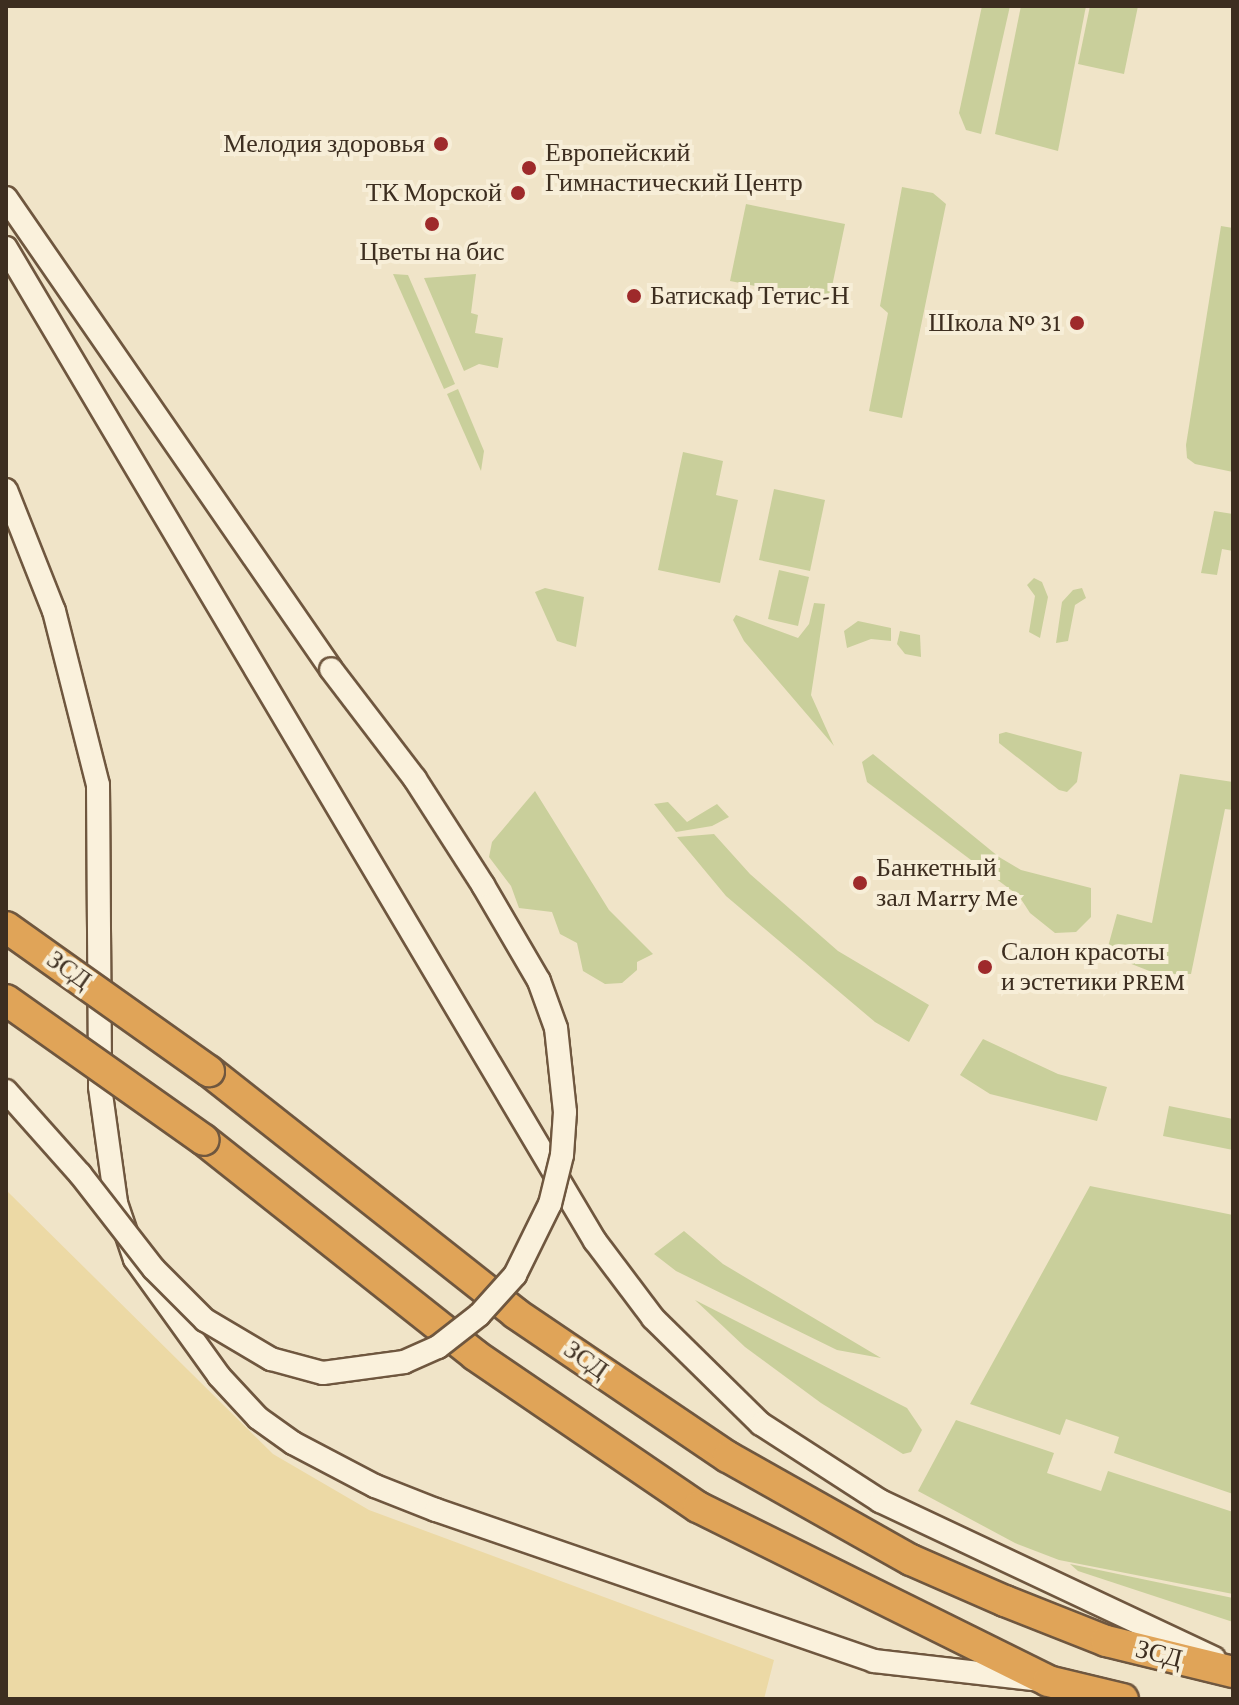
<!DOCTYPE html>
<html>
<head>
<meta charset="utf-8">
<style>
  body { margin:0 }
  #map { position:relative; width:1239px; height:1705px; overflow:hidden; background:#f0e4c8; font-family:"Crimson Pro",serif }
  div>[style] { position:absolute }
  .green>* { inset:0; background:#c9cf9b }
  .sand>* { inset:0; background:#ecd9a5 }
  .roads { filter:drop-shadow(2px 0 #6f573f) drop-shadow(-2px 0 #6f573f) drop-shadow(0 2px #6f573f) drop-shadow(0 -2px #6f573f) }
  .secondary>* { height:22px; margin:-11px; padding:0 11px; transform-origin:11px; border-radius:11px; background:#faf1dc }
  .highway>* { height:30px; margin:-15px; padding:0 15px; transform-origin:15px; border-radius:15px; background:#e0a458 }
  .bridges { filter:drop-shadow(2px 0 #6f573f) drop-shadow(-2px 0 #6f573f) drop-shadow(0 2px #6f573f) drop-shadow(0 -2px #6f573f) }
  .secondary-bridge>* { height:22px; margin:-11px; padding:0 11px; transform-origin:11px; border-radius:11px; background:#faf1dc }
  .highway-bridge>* { height:30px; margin:-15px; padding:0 15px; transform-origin:15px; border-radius:15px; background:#e0a458 }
  .dots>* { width:22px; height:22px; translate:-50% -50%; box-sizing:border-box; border:4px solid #f7eed8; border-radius:50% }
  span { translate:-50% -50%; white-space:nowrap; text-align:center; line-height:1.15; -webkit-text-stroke:8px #f7eed8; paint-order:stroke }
  .poi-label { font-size:26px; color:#3d2e20 }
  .right { translate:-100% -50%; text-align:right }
  .left { translate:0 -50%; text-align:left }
  .street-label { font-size:26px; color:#3d2e20 }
  .frame { position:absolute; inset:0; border:8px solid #3d2e20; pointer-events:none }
</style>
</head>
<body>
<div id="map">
  <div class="green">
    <i style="clip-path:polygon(982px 6px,1010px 6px,981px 134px,966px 130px,959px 113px)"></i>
    <i style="clip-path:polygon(1021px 6px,1086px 6px,1058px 151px,995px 134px)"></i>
    <i style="clip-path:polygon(1090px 6px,1138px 6px,1124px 74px,1078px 64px)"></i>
    <i style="clip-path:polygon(902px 187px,933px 193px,946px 204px,902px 418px,869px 411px,888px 313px,880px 306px)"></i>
    <i style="clip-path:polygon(746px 204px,845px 224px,829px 301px,730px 281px)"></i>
    <i style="clip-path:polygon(1221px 226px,1233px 228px,1233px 472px,1195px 464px,1187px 458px,1186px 445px)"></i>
    <i style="clip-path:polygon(393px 274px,408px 275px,455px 384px,444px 389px)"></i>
    <i style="clip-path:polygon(476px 274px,471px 313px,478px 315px,475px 333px,503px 338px,498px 368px,479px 364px,464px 371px,424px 278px)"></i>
    <i style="clip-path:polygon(458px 389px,484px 451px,481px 471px,447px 394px)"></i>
    <i style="clip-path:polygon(683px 452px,723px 461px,716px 495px,738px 500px,720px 583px,658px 570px)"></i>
    <i style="clip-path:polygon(774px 489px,825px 500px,810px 571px,759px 560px)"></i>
    <i style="clip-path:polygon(1214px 511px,1233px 514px,1233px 551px,1222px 549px,1217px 575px,1201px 573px)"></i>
    <i style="clip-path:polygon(779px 570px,809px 577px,798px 626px,768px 619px)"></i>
    <i style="clip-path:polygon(1034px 578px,1042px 582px,1048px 597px,1040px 638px,1029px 632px,1035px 596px,1027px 585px)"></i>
    <i style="clip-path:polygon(545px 588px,584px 597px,576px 647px,557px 641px,535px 592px)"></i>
    <i style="clip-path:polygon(1082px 588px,1086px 598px,1075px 605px,1068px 641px,1056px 643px,1062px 602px,1073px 590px)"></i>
    <i style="clip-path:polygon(814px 603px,825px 604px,811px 695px,834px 746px,744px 641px,733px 620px,736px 615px,798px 638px,809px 624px)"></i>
    <i style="clip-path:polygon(858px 621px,891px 628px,891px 641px,871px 639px,847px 648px,844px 631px)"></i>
    <i style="clip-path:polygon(900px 631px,920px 635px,921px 657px,905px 654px,897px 644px)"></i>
    <i style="clip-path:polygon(1006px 732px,1082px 752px,1077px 782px,1067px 792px,1059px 790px,999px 743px,999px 734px)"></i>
    <i style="clip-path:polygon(873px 754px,999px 857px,1021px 870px,1091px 888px,1091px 917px,1076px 932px,1055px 933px,1030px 913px,1019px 896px,867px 782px,862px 762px)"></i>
    <i style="clip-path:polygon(1180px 774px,1233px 782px,1233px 810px,1225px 809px,1191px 974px,1157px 974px,1106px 954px,1117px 914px,1152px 923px)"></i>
    <i style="clip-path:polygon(535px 791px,609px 910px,653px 954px,637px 962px,637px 970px,622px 983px,605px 984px,583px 971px,577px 943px,560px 934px,552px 912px,519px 908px,511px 886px,489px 857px,492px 842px)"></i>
    <i style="clip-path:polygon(668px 802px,687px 822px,717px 804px,729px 817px,712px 826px,676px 832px,654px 804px)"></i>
    <i style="clip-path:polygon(714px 834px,750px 874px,838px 951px,929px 1005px,909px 1042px,875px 1022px,726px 896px,677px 837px)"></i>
    <i style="clip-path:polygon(983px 1039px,1058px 1074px,1107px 1087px,1097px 1121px,990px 1094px,960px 1075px)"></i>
    <i style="clip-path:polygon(1169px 1106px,1233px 1119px,1233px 1150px,1163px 1136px)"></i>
    <i style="clip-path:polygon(1090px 1186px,1233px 1215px,1233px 1494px,1114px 1453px,1119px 1437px,1066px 1419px,1060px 1435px,970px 1404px)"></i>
    <i style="clip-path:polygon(684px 1231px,723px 1264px,881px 1358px,837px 1350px,676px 1271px,654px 1254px)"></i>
    <i style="clip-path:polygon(695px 1300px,907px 1408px,922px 1430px,911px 1452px,903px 1454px,821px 1403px,745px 1347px)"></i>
    <i style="clip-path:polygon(956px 1420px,1054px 1453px,1047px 1473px,1101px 1491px,1108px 1471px,1233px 1512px,1233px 1594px,1059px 1560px,1015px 1543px,918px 1491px)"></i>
    <i style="clip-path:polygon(1070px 1564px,1233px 1598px,1233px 1622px,1078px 1571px)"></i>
  </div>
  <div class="sand">
    <i style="clip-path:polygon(6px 1190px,273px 1454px,369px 1510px,774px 1660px,764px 1699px,6px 1699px)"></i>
  </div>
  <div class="roads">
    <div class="secondary">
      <i style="left:6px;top:198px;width:572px;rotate:55.39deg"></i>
      <i style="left:6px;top:248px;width:1155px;rotate:59.33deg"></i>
      <i style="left:595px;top:1241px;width:96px;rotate:53deg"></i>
      <i style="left:653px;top:1318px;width:151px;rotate:44.5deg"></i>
      <i style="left:761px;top:1424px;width:142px;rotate:32.9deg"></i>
      <i style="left:880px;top:1501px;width:369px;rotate:25.2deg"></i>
      <i style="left:6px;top:490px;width:130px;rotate:68.4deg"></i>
      <i style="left:54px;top:611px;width:179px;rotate:75.8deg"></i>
      <i style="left:98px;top:785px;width:302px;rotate:89.6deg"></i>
      <i style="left:100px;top:1087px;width:117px;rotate:82.1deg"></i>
      <i style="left:116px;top:1203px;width:59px;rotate:71.3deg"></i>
      <i style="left:135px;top:1259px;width:144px;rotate:54.3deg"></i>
      <i style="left:219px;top:1376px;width:57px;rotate:47.1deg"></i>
      <i style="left:258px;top:1418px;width:43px;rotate:35.5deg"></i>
      <i style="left:293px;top:1443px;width:93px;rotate:27.7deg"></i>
      <i style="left:375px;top:1486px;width:66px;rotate:21.5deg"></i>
      <i style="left:436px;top:1510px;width:463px;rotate:19deg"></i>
      <i style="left:874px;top:1661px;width:160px;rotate:6.5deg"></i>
    </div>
    <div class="highway">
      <i style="left:209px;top:1071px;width:390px;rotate:38.3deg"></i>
      <i style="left:515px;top:1313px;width:257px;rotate:34.1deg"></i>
      <i style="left:728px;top:1457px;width:210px;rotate:29.4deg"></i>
      <i style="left:911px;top:1560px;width:103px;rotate:23.6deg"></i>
      <i style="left:1005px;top:1601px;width:109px;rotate:21.6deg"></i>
      <i style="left:1106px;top:1641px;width:131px;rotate:13.7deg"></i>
      <i style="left:204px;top:1140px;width:346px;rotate:38.4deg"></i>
      <i style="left:475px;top:1355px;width:270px;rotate:34.3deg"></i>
      <i style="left:698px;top:1507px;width:391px;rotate:26.4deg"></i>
      <i style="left:1048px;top:1681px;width:77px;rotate:13.5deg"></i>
    </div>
  </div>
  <div class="bridges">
    <div class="secondary-bridge">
      <i style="left:6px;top:1091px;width:111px;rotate:48.3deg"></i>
      <i style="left:80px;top:1174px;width:120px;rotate:52.1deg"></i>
      <i style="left:154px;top:1269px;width:72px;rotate:45deg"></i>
      <i style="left:205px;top:1320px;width:77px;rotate:30.6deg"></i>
      <i style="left:271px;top:1359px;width:54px;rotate:15.1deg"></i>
      <i style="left:323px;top:1373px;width:82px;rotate:-7.7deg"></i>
      <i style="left:404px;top:1362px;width:37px;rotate:-24deg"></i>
      <i style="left:438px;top:1347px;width:52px;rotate:-38deg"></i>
      <i style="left:479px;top:1315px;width:54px;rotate:-48deg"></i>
      <i style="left:515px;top:1275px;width:79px;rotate:-63.8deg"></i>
      <i style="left:550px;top:1204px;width:50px;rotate:-76.2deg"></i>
      <i style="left:562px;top:1155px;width:43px;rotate:-86deg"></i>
      <i style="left:565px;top:1112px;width:84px;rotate:-96.1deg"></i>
      <i style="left:556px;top:1028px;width:50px;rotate:-109.9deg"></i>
      <i style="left:539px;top:981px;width:111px;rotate:-120.3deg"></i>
      <i style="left:483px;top:885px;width:126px;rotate:-122.7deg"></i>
      <i style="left:415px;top:779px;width:138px;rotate:-127.4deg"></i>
    </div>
    <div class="highway-bridge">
      <i style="left:6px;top:927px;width:249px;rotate:35.4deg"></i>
      <i style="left:6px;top:1000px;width:242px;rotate:35.3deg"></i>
    </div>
  </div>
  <div class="dots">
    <i style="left:441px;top:144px;background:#9e2a2b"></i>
    <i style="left:529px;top:168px;background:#9e2a2b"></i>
    <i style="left:518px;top:193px;background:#9e2a2b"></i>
    <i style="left:432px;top:224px;background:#9e2a2b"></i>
    <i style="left:634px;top:296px;background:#9e2a2b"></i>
    <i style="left:1077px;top:323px;background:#9e2a2b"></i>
    <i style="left:860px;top:883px;background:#9e2a2b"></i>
    <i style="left:985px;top:967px;background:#9e2a2b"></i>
  </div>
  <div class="poi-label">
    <span class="right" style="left:425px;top:144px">Мелодия здоровья</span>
    <span class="left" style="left:545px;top:168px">Европейский<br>Гимнастический Центр</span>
    <span class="right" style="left:502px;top:193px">ТК Морской</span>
    <span style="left:432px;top:252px">Цветы на бис</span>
    <span class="left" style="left:650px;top:296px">Батискаф Тетис-Н</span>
    <span class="right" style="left:1061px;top:323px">Школа № 31</span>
    <span class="left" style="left:876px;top:883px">Банкетный<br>зал Marry Me</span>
    <span class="left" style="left:1001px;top:967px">Салон красоты<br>и эстетики PREM</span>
  </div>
  <div class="street-label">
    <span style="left:69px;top:970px;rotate:35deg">ЗСД</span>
    <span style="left:586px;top:1360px;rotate:35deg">ЗСД</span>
    <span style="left:1159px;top:1654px;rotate:14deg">ЗСД</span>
  </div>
  <div class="frame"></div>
</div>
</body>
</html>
